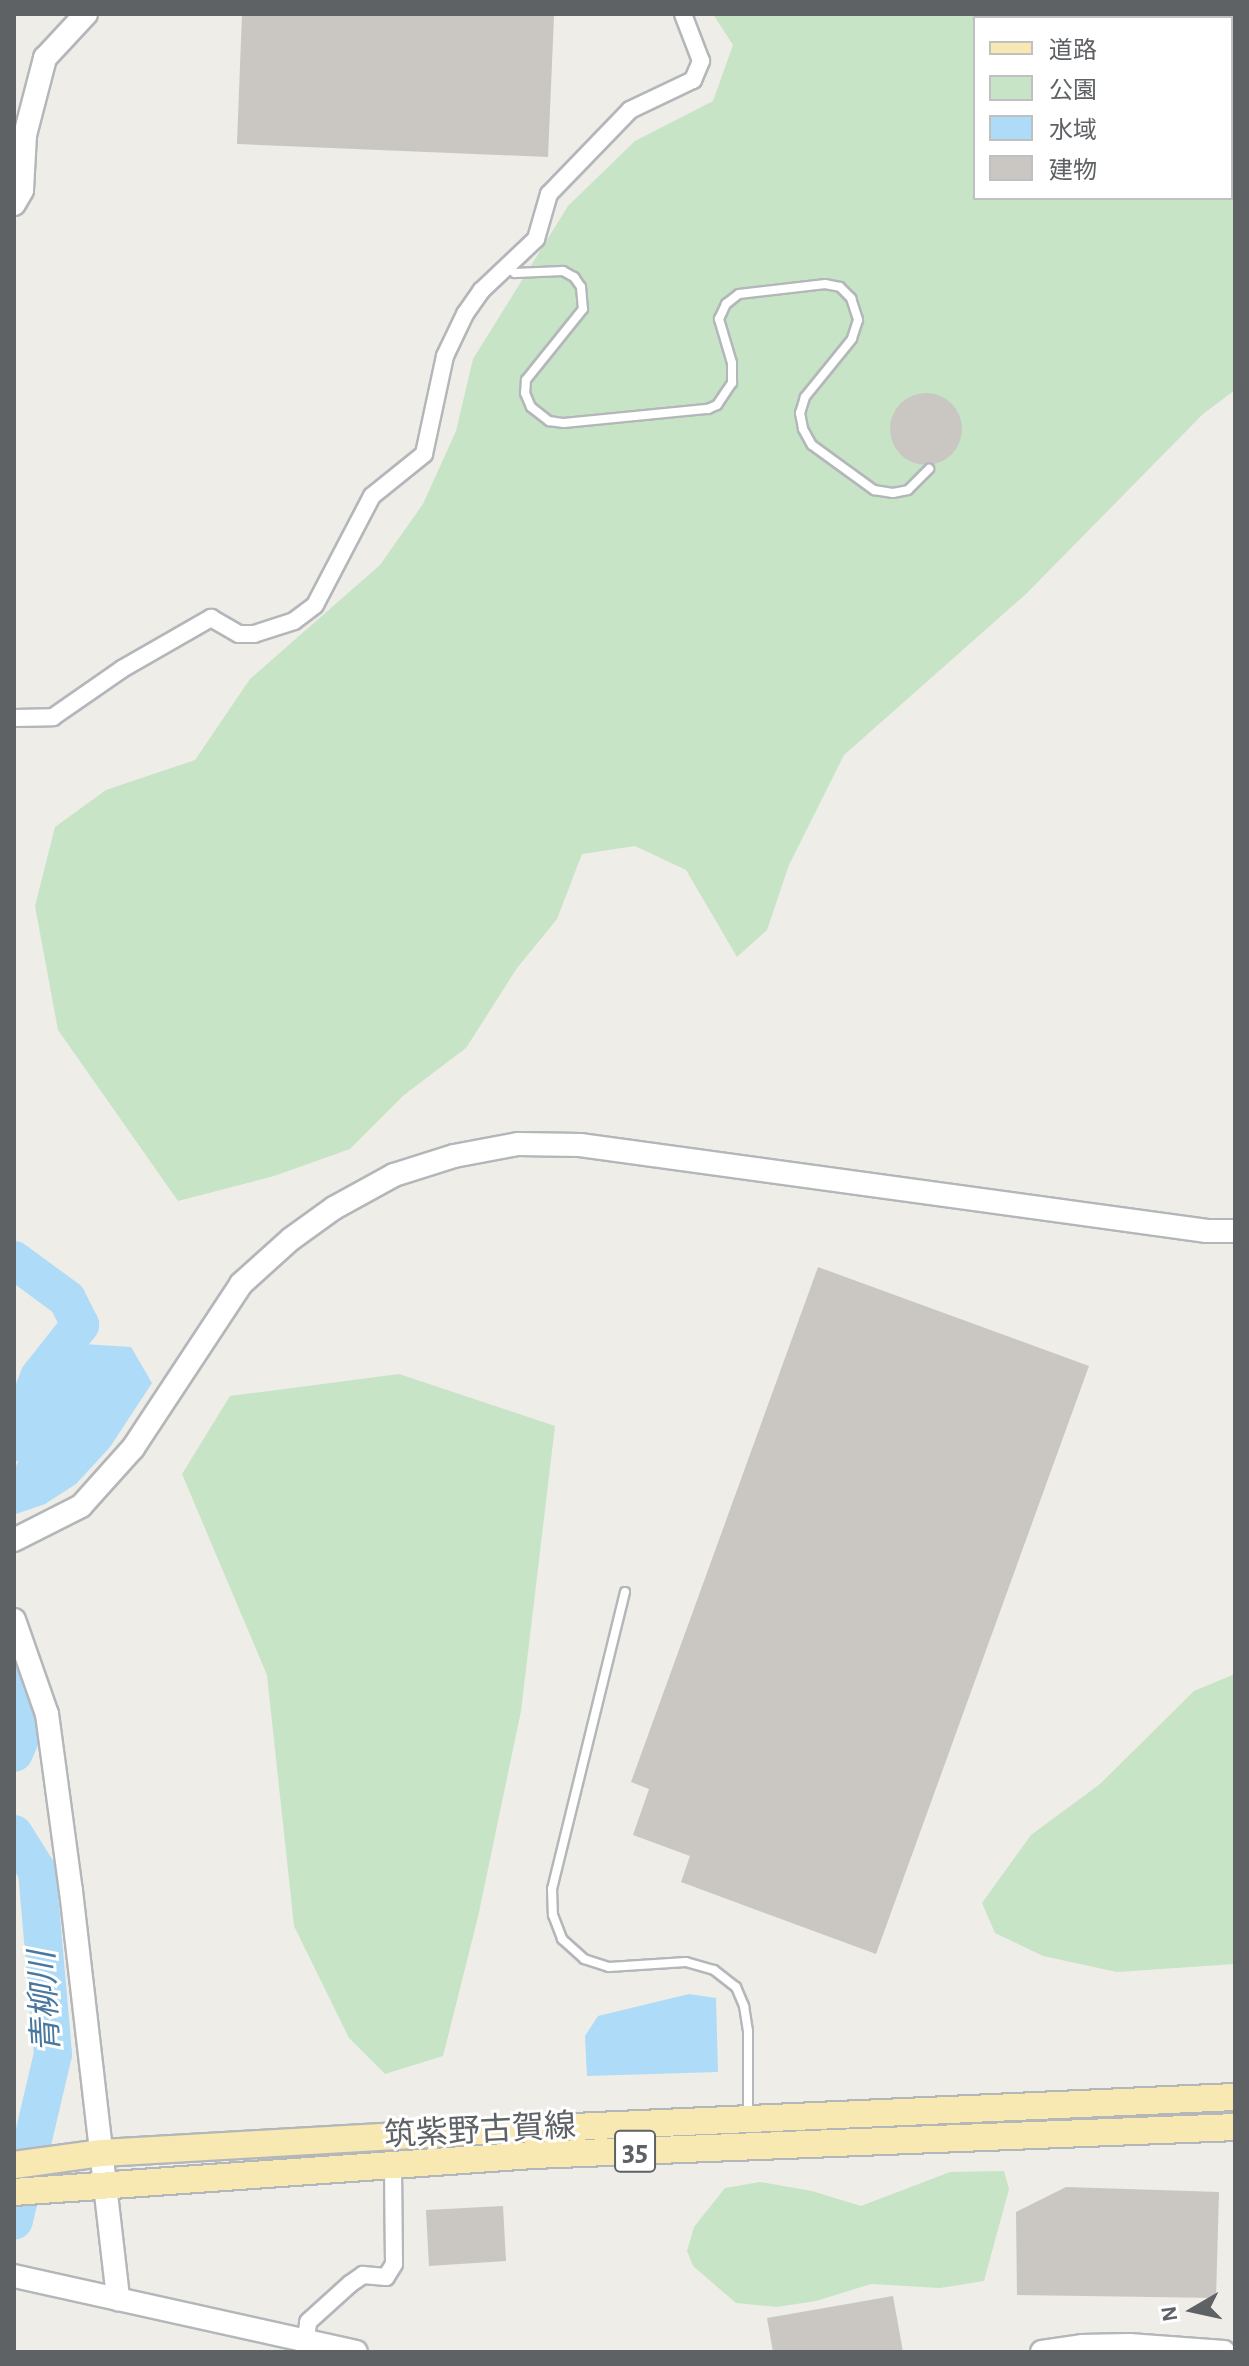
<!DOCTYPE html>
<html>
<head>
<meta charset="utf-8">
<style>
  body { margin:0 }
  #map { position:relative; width:1249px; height:2366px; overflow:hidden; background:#efede7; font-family:"Alegreya Sans","Noto Sans JP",sans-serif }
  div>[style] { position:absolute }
  .green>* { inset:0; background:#c7e4c6 }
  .water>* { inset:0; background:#aedbf7 }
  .river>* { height:38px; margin:-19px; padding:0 19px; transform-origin:19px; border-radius:19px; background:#aedbf7 }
  .building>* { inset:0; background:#cac7c3 }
  .round { border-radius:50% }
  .roads { filter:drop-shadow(2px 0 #b4b7ba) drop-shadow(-2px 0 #b4b7ba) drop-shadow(0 2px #b4b7ba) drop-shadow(0 -2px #b4b7ba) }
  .service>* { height:8px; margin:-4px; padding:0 4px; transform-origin:4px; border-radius:4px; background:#fff }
  .minor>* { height:16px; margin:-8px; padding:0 8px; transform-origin:8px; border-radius:8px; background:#fff }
  .tertiary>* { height:22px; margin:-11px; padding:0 11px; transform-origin:11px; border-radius:11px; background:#fff }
  .primary>* { height:26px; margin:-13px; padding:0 13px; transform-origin:13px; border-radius:13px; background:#f8e9b3 }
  span { translate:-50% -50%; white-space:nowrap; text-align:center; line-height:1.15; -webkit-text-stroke:6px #fff; paint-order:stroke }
  .shield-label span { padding:2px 6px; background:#fff; border:2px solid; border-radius:6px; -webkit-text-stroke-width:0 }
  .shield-label { font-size:30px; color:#5e6265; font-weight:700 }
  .street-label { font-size:32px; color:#5e6265 }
  .water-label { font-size:34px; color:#4878a0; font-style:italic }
  .frame { position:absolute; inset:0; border:16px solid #5e6265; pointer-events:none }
  .legend { position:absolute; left:973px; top:16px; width:260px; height:184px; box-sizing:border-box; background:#fff; border:2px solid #bfc0c1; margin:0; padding:10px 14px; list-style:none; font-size:24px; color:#5e6265 }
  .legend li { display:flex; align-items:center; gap:16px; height:40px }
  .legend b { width:40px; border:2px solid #bfc0c1 }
  .north { position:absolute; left:1153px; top:2270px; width:80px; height:80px; -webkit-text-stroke:6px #fff; paint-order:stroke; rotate:261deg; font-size:22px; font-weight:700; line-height:32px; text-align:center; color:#5e6265 }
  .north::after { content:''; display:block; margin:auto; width:28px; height:36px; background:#5e6265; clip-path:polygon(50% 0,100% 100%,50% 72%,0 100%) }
</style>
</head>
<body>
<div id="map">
  <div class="green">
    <i style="clip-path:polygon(evenodd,713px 14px,1235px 14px,1235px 390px,1203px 414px,1026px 594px,844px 755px,789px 865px,767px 930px,737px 957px,686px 870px,635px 846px,582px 854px,557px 919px,517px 968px,466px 1048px,404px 1095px,350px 1149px,274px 1176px,178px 1201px,58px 1030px,35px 906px,55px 827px,106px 790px,195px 760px,250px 679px,380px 565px,423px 504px,456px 431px,473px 359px,568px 206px,635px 141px,713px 101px,733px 45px,713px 14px,975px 18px,1231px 18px,1231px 198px,975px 198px,975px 18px)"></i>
    <i style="clip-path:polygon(399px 1374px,555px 1426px,521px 1711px,478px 1917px,443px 2056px,385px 2074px,349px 2038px,294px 1926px,267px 1675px,182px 1474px,230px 1396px)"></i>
    <i style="clip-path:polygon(1235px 1674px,1235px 1964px,1117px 1972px,1043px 1956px,995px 1933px,982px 1903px,1031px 1835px,1100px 1784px,1194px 1691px)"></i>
    <i style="clip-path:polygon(1004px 2171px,1009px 2189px,984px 2281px,940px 2288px,871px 2284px,816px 2301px,777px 2307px,736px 2303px,693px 2266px,687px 2251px,694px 2227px,725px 2188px,760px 2182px,812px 2191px,861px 2206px,950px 2172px)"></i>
  </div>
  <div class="water">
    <i style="clip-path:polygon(83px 1344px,131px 1347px,152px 1383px,110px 1447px,76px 1484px,45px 1504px,16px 1514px,14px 1471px,54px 1377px)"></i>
    <i style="clip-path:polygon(689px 1994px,716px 1998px,718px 2072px,587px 2076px,585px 2036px,598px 2016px)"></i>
  </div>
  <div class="river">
    <i style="left:14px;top:1260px;width:66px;rotate:36.3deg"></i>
    <i style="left:67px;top:1299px;width:29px;rotate:63deg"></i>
    <i style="left:80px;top:1325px;width:66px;rotate:128.3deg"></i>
    <i style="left:39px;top:1377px;width:70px;rotate:111deg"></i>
    <i style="left:14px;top:1682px;width:46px;rotate:76.3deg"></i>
    <i style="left:25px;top:1727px;width:28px;rotate:113deg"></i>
    <i style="left:14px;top:1834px;width:44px;rotate:58.1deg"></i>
    <i style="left:37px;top:1871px;width:184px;rotate:85deg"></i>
    <i style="left:53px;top:2054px;width:171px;rotate:103.2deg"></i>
  </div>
  <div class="building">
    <i style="clip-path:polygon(242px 14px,554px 16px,548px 157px,237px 144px)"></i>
    <i class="round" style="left:890px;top:393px;width:72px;height:72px"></i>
    <i style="clip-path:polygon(818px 1267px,1089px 1366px,876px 1954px,681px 1882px,690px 1856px,633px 1835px,649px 1789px,631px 1782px)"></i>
    <i style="clip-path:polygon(1066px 2187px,1219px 2192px,1216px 2298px,1017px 2295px,1016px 2212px)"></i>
    <i style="clip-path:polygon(503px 2206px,506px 2261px,429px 2266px,426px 2210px)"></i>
    <i style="clip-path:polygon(893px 2296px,903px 2352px,773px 2352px,767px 2318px)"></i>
  </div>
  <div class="roads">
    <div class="service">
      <i style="left:507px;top:267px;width:10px;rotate:37deg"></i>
      <i style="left:515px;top:273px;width:48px;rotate:-2.4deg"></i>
      <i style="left:563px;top:271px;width:13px;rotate:29deg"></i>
      <i style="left:574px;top:277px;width:12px;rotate:55deg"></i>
      <i style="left:581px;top:287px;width:22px;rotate:85deg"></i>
      <i style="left:583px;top:309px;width:91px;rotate:128.8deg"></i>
      <i style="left:526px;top:380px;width:13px;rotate:94deg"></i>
      <i style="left:525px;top:393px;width:15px;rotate:67deg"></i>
      <i style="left:531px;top:407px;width:23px;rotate:38deg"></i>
      <i style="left:549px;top:421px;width:15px;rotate:8deg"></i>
      <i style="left:564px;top:423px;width:145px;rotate:-5.6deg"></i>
      <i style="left:708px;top:409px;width:10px;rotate:-24deg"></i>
      <i style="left:717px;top:405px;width:27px;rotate:-56deg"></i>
      <i style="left:732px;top:383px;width:20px;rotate:-90deg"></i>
      <i style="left:732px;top:363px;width:46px;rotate:-106.5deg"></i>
      <i style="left:719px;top:319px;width:17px;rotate:-65deg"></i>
      <i style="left:726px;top:304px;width:16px;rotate:-38deg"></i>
      <i style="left:739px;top:294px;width:87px;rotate:-6.6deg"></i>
      <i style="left:825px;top:284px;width:15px;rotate:11deg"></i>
      <i style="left:840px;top:287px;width:16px;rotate:45deg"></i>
      <i style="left:851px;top:298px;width:23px;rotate:72deg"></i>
      <i style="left:858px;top:320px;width:20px;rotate:108deg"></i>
      <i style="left:852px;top:339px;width:75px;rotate:129deg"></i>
      <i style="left:805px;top:397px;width:17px;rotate:107deg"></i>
      <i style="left:800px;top:413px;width:16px;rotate:79deg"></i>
      <i style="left:803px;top:429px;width:18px;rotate:61deg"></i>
      <i style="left:812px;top:445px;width:77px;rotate:36deg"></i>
      <i style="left:874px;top:490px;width:19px;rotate:9deg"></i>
      <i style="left:893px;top:493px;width:15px;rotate:-11deg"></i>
      <i style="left:908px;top:490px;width:30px;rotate:-45deg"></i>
      <i style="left:625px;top:1592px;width:306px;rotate:103.8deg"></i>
      <i style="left:552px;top:1889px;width:26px;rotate:88deg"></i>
      <i style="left:553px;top:1915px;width:26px;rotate:69deg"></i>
      <i style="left:562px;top:1939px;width:30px;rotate:42deg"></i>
      <i style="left:584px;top:1959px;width:26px;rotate:18deg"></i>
      <i style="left:609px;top:1967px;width:77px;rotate:-3.7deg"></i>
      <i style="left:686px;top:1962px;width:29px;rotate:16deg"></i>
      <i style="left:714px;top:1970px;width:28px;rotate:38deg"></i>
      <i style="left:736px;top:1987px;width:21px;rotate:67deg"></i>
      <i style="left:744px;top:2006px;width:25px;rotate:81deg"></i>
      <i style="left:748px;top:2031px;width:85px;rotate:90deg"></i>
    </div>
    <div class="minor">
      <i style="left:14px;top:718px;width:39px;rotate:-1deg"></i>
      <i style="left:53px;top:717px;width:84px;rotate:-34.8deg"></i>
      <i style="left:122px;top:669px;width:103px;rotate:-29.8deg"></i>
      <i style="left:211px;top:618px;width:32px;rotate:30deg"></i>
      <i style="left:239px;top:634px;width:15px"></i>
      <i style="left:254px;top:634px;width:42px;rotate:-18deg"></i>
      <i style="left:294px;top:621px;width:26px;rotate:-37deg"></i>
      <i style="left:315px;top:605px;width:123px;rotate:-62.4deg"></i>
      <i style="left:372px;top:496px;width:67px;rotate:-38.9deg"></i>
      <i style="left:424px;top:454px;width:100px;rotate:-77.9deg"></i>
      <i style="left:445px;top:356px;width:47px;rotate:-64.5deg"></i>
      <i style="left:465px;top:314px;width:28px;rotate:-55deg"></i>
      <i style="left:481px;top:291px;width:76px;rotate:-43.4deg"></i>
      <i style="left:536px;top:239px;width:47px;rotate:-73.9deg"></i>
      <i style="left:549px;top:194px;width:117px;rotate:-46deg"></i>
      <i style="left:630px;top:110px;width:70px;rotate:-25.5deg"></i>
      <i style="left:693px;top:80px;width:21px;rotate:-67deg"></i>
      <i style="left:701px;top:61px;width:50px;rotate:-111deg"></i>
      <i style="left:304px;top:2352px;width:30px;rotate:-82deg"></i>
      <i style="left:308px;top:2322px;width:57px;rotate:-42.1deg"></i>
      <i style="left:350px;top:2284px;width:16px;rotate:-35deg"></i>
      <i style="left:363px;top:2275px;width:23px;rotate:5deg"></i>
      <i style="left:386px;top:2277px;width:15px;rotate:-58deg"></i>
      <i style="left:394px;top:2264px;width:99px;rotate:-90.6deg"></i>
    </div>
    <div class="tertiary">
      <i style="left:14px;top:204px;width:16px;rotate:-60deg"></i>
      <i style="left:22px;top:190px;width:55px;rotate:-86.9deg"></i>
      <i style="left:25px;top:135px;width:80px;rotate:-75.4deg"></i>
      <i style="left:45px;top:58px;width:60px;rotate:-47deg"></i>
      <i style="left:14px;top:1540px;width:75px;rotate:-26.9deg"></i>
      <i style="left:81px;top:1506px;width:78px;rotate:-48.1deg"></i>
      <i style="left:133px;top:1448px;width:196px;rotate:-56.6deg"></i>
      <i style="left:241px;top:1284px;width:67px;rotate:-42deg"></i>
      <i style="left:291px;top:1239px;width:53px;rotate:-35.8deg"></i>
      <i style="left:334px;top:1208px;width:68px;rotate:-28.8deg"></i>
      <i style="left:394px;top:1175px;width:63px;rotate:-17.6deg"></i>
      <i style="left:454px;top:1156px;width:65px;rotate:-10.6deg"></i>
      <i style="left:518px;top:1144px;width:62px;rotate:0.9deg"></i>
      <i style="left:580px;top:1145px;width:633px;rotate:7.81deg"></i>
      <i style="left:1207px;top:1231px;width:28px"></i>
      <i style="left:14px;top:1620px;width:100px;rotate:70.7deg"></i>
      <i style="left:47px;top:1714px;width:179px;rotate:82.3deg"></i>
      <i style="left:71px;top:1891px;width:411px;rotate:83.4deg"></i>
      <i style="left:14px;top:2276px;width:350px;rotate:12.5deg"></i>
      <i style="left:1042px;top:2352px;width:40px;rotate:-8.5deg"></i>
      <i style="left:1082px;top:2346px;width:47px;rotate:-1.2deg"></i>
      <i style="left:1129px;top:2345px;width:95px;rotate:4.2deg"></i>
    </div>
    <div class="primary">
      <i style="left:14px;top:2165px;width:89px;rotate:-7.8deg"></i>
      <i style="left:102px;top:2153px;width:363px;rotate:-3.3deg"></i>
      <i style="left:464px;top:2132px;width:772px;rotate:-2.6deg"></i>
      <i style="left:14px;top:2192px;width:520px;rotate:-4.08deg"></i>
      <i style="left:533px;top:2155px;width:703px;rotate:-2.28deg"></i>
    </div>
  </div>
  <div class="shield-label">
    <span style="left:635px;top:2151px">35</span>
  </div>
  <div class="street-label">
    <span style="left:480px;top:2131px;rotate:-3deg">筑紫野古賀線</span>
  </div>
  <div class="water-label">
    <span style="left:46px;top:2002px;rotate:-93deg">青柳川</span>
  </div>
  <div class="frame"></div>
  <ul class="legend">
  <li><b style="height:10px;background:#f8e9b3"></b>道路</li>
  <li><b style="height:22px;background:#c7e4c6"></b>公園</li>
  <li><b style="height:22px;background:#aedbf7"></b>水域</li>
  <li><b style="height:22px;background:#cac7c3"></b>建物</li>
  </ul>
  <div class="north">N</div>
</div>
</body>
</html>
